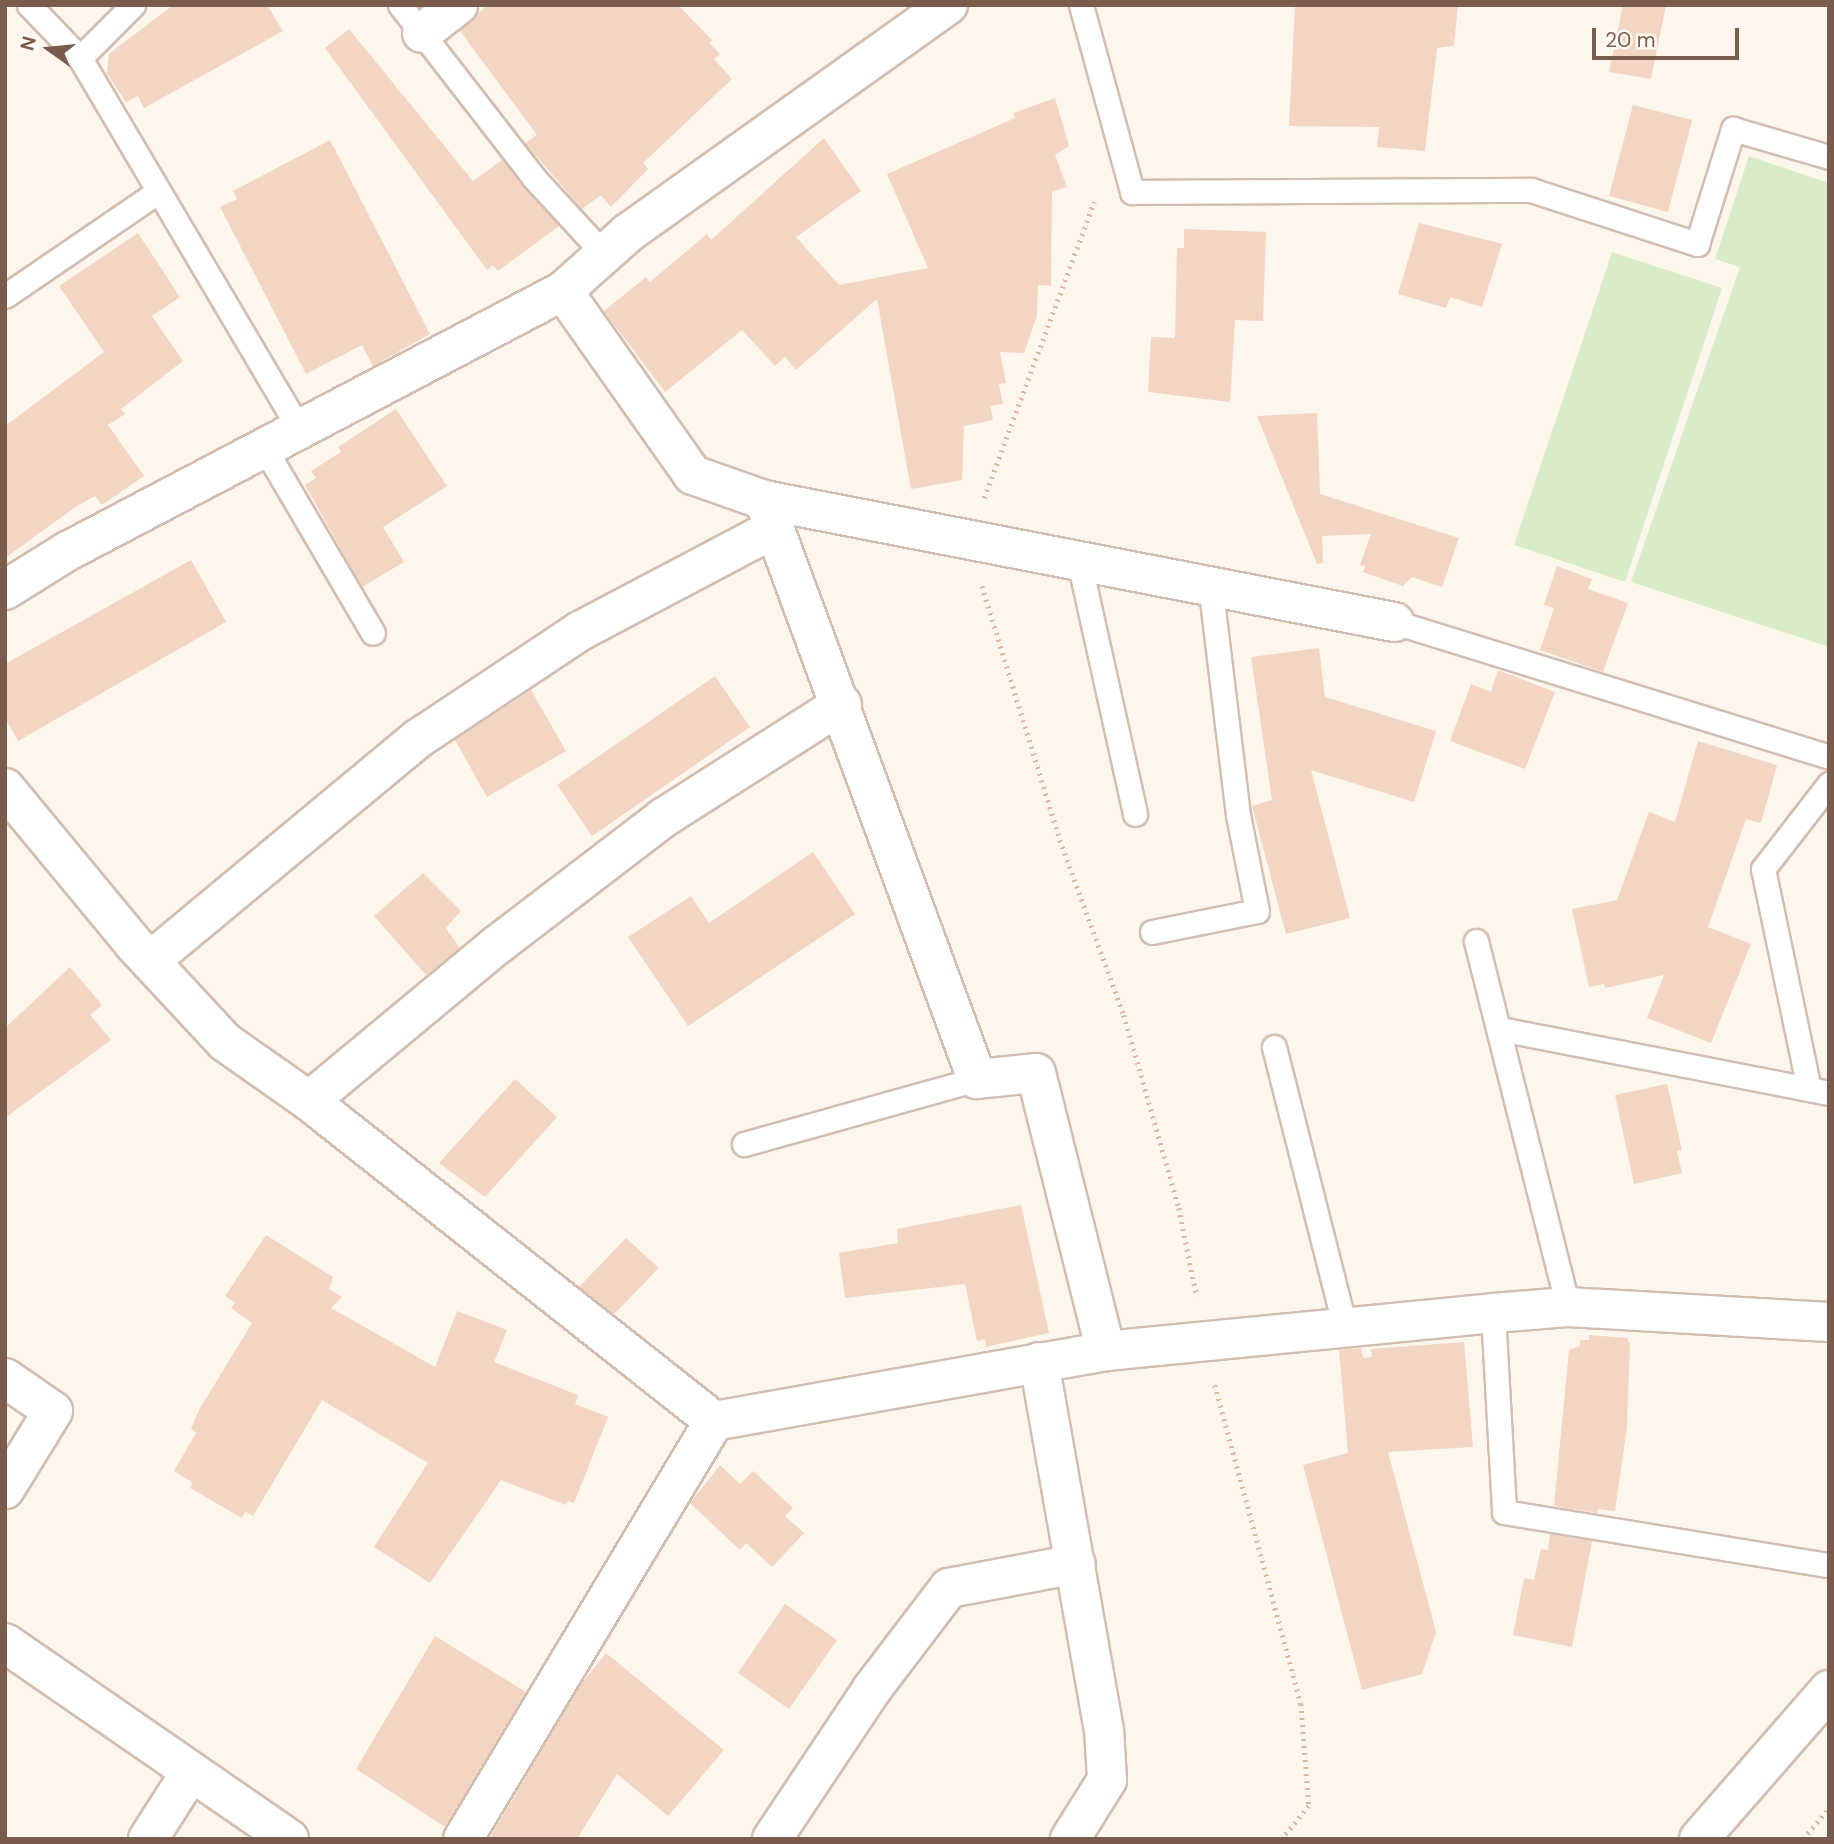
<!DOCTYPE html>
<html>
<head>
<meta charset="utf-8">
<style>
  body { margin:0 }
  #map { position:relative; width:1834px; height:1844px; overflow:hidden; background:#fdf6ec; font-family:"DM Sans",sans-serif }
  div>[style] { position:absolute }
  .green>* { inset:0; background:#d8ecc9 }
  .building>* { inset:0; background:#f3d5c3 }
  .path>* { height:4.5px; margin-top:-2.25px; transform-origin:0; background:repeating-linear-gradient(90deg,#d9b8a5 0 2px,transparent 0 7px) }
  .roads { filter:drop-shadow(2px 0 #d1beb0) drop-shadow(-2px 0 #d1beb0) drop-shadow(0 2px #d1beb0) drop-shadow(0 -2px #d1beb0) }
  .service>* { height:23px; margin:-11.5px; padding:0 11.5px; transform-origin:11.5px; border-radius:11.5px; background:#fff }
  .minor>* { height:38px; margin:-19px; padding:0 19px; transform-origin:19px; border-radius:19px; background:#fff }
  span { translate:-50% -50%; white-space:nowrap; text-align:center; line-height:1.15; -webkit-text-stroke:5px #fffaf3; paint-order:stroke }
  .frame { position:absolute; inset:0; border:7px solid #7a5c4d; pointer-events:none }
  .north { position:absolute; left:14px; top:14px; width:70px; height:70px; -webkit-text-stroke:5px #fffaf3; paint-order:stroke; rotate:285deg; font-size:19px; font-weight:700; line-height:28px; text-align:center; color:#7a5c4d }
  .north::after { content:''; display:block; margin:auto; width:24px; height:32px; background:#7a5c4d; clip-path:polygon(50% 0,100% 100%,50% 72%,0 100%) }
  .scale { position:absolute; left:1592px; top:28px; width:147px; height:32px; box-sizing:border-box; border:4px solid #7a5c4d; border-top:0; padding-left:9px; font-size:21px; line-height:24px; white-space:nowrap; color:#7a5c4d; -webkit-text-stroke:5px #fffaf3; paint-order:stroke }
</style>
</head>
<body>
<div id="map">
  <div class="green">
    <i style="clip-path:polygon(1749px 156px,1829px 183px,1829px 647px,1631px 582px,1740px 267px,1715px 259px)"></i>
    <i style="clip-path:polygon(1612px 252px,1722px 288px,1625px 582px,1514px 545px)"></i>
  </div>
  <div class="building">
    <i style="clip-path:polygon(173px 5px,267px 5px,283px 31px,144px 108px,138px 96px,126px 102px,107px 74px,109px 54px)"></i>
    <i style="clip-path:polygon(487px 5px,678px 5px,712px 40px,709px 43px,720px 54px,714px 59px,732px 79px,643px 163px,648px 169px,611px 207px,601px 195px,582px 209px,525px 143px,537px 135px,460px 31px)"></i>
    <i style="clip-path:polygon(1295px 5px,1458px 5px,1454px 46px,1437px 48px,1425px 151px,1377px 147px,1379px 127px,1289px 126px)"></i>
    <i style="clip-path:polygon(1623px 5px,1666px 5px,1651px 79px,1609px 72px)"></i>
    <i style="clip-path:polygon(349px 29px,473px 181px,502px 160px,559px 226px,498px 271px,493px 265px,487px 270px,325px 48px)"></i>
    <i style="clip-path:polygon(1055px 98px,1069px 146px,1055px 155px,1067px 187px,1052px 192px,1051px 286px,1038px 285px,1037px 316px,1024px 353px,1000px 352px,1006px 383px,999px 384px,1003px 404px,990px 406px,993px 420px,964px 426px,962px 480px,911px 489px,877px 299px,796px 370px,785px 357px,775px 366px,742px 330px,665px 392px,604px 311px,646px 277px,650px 282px,707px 234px,711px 240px,824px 138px,861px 191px,796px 237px,839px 285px,928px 268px,887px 174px,1015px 118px,1013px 113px)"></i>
    <i style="clip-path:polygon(1633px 105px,1692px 120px,1668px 212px,1609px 196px)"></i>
    <i style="clip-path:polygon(330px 140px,430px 334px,373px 366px,362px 345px,306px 374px,220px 207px,237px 199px,233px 191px)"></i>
    <i style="clip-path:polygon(1419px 223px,1502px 244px,1482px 307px,1450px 297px,1446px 308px,1398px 294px)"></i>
    <i style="clip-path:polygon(1184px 229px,1266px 232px,1263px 321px,1235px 320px,1230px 402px,1148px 392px,1151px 337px,1175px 338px,1177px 248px,1184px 248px)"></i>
    <i style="clip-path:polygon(138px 233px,180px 297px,152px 316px,183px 361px,121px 409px,125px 414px,108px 425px,144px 476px,102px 505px,95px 496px,77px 506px,5px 558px,5px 426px,104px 352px,59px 286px)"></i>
    <i style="clip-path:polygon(396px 409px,447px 486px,383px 527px,404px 562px,362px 587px,305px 485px,316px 478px,311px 471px,341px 452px,338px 447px)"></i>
    <i style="clip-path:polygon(1317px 413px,1320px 494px,1459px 538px,1442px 587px,1412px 577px,1403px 586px,1363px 572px,1365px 566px,1360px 565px,1371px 534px,1322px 536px,1323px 563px,1317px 564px,1257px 416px)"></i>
    <i style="clip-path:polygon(191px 560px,226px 622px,18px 741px,5px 718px,5px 664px)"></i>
    <i style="clip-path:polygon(1557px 566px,1592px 579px,1588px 589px,1628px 603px,1603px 672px,1540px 650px,1554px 608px,1544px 605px)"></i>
    <i style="clip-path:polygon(1319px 648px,1325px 697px,1436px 731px,1414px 802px,1311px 770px,1350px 918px,1286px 934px,1252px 806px,1272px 800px,1251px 657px)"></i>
    <i style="clip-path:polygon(1498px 670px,1555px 692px,1525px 769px,1450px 741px,1471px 684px,1491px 692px)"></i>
    <i style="clip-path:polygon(715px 676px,750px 727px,592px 836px,557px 785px)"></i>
    <i style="clip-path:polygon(531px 690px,566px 751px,487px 797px,455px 740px)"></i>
    <i style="clip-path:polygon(1698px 741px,1777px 765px,1761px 823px,1746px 819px,1708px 927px,1751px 944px,1711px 1043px,1647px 1018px,1664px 975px,1605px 988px,1604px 984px,1589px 987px,1572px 909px,1617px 900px,1649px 812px,1675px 822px)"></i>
    <i style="clip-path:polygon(813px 852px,855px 914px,688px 1026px,628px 937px,691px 896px,709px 923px)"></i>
    <i style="clip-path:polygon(423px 873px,461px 911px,446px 928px,460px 948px,426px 975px,374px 916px)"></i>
    <i style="clip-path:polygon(70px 967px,102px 1005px,90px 1015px,111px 1040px,5px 1118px,5px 1028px)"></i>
    <i style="clip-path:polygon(515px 1079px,557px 1117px,485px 1197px,439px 1163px)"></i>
    <i style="clip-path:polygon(1667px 1084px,1682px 1150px,1677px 1151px,1682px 1173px,1634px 1184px,1615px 1095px)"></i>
    <i style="clip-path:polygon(1021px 1205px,1049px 1333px,986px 1347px,985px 1339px,977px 1341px,965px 1284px,845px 1298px,839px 1253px,898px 1243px,897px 1229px)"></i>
    <i style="clip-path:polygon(266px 1235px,333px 1277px,329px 1289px,342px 1297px,331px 1308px,435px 1367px,457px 1311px,507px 1330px,494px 1362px,578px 1395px,575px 1404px,608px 1417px,574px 1503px,568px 1501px,566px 1505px,501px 1480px,430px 1583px,374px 1547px,428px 1463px,322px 1400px,253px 1516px,245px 1511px,242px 1518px,190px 1488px,193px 1483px,174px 1471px,196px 1433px,191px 1429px,199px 1410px,252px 1323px,231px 1308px,235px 1303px,225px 1296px)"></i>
    <i style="clip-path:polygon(626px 1238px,659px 1268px,614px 1314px,579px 1287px)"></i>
    <i style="clip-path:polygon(1589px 1335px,1627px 1338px,1630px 1344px,1627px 1427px,1615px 1511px,1598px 1509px,1597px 1513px,1554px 1506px,1569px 1350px,1580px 1346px,1580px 1340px,1589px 1340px)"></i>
    <i style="clip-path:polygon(1464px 1342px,1473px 1447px,1388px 1452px,1436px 1632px,1422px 1674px,1362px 1690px,1303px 1465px,1348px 1453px,1339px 1350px,1361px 1348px,1363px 1358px,1372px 1357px,1371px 1349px)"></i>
    <i style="clip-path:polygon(720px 1465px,740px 1484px,753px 1471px,793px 1508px,785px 1516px,804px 1533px,772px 1567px,746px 1543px,740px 1550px,690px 1503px)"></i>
    <i style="clip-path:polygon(1550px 1534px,1592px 1541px,1572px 1647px,1513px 1635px,1524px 1578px,1534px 1580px,1541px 1549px,1548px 1550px)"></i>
    <i style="clip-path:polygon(785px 1604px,837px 1640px,789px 1709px,738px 1673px)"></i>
    <i style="clip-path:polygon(435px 1636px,526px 1692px,445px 1827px,356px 1769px)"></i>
    <i style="clip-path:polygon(606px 1653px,724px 1750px,668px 1816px,617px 1774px,577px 1839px,489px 1839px,582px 1683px)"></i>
  </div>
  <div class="path">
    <i style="left:984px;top:498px;width:316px;rotate:-69.6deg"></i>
    <i style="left:982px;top:586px;width:266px;rotate:72.9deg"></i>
    <i style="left:1060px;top:840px;width:186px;rotate:69.9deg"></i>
    <i style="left:1124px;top:1015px;width:201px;rotate:74.1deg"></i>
    <i style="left:1179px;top:1208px;width:91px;rotate:78.6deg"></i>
    <i style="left:1215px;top:1385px;width:330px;rotate:74.9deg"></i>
    <i style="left:1301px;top:1704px;width:102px;rotate:85.5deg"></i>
    <i style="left:1309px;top:1806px;width:43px;rotate:129.3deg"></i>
    <i style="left:1803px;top:1839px;width:40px;rotate:-50deg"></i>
  </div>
  <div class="roads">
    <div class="service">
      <i style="left:29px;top:5px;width:74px;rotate:46.1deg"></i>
      <i style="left:80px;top:58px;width:432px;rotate:59.4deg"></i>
      <i style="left:400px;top:5px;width:219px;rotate:52.2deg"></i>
      <i style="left:534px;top:178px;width:103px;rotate:47.4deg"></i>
      <i style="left:1081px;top:5px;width:194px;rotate:74.7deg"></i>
      <i style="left:1132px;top:192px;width:399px;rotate:-0.3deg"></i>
      <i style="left:1531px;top:190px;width:175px;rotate:18deg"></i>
      <i style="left:1697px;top:244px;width:121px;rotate:-72.6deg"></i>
      <i style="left:1733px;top:129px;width:100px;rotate:16.3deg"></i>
      <i style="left:80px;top:58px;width:75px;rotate:-45deg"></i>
      <i style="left:5px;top:296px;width:183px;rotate:-34.3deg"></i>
      <i style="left:265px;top:449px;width:213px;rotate:59.6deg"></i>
      <i style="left:1079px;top:561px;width:259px;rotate:77.5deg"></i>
      <i style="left:1394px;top:622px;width:455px;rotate:17.2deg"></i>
      <i style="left:1152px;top:932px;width:107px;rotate:-11.3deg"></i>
      <i style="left:1257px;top:911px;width:98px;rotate:-101.2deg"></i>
      <i style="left:1238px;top:815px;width:234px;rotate:-96.9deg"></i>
      <i style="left:1476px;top:941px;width:377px;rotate:75.9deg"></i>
      <i style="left:1500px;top:1029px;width:335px;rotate:11deg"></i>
      <i style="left:1274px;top:1047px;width:289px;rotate:75.8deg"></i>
      <i style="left:1809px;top:1089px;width:225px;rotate:-101.8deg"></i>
      <i style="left:1763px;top:869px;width:108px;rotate:-52.2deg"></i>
      <i style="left:744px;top:1144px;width:242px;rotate:-15.6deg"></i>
      <i style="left:1493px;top:1313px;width:199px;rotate:86.8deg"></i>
      <i style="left:1504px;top:1512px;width:329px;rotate:9.3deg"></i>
    </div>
    <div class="minor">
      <i style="left:422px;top:33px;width:46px;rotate:-37.9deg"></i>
      <i style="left:563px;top:291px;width:225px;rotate:54.8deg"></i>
      <i style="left:693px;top:475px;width:75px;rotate:19.4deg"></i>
      <i style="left:764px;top:500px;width:642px;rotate:10.96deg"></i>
      <i style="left:764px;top:500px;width:617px;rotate:69.8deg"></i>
      <i style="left:977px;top:1079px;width:59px;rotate:-5.8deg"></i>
      <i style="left:1036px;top:1073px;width:287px;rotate:75.9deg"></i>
      <i style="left:5px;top:590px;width:72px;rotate:-31.9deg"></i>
      <i style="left:66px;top:552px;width:561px;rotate:-27.71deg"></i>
      <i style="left:563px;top:291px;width:87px;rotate:-41.7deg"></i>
      <i style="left:628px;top:233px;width:393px;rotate:-35.5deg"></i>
      <i style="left:5px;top:788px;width:201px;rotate:50.4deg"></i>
      <i style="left:133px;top:943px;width:135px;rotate:47.1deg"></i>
      <i style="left:225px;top:1042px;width:103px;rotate:35.1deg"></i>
      <i style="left:309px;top:1101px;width:516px;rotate:38.31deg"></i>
      <i style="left:150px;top:961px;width:349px;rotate:-39.7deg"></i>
      <i style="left:419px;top:738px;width:193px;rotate:-33.6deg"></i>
      <i style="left:580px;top:631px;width:221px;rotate:-27.8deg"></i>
      <i style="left:309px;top:1101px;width:244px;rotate:-39.7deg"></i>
      <i style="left:497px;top:945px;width:209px;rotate:-37.4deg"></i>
      <i style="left:663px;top:818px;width:212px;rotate:-32.5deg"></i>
      <i style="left:1039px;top:1362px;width:373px;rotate:80deg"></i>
      <i style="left:1104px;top:1729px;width:51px;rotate:86.6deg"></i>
      <i style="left:1107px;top:1780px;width:70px;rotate:122.1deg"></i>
      <i style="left:5px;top:1378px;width:58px;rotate:34.5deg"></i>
      <i style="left:53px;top:1411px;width:92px;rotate:121.6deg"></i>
      <i style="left:5px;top:1643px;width:345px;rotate:34.6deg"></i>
      <i style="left:148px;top:1839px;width:78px;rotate:-57.5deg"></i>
      <i style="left:463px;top:1839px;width:488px;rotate:-59deg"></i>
      <i style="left:714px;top:1421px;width:398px;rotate:-10.1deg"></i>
      <i style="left:1106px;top:1351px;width:389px;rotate:-5.6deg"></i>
      <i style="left:1493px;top:1313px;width:75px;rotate:-4.6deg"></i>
      <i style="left:1568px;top:1307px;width:261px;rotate:3.3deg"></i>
      <i style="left:772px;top:1839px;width:180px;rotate:-56.3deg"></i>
      <i style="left:872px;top:1689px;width:127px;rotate:-52.7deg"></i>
      <i style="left:949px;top:1588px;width:129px;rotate:-10.7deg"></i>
      <i style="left:1699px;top:1839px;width:198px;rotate:-48.9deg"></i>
    </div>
  </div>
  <div class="frame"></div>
  <div class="north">N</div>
  <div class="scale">20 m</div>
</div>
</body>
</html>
